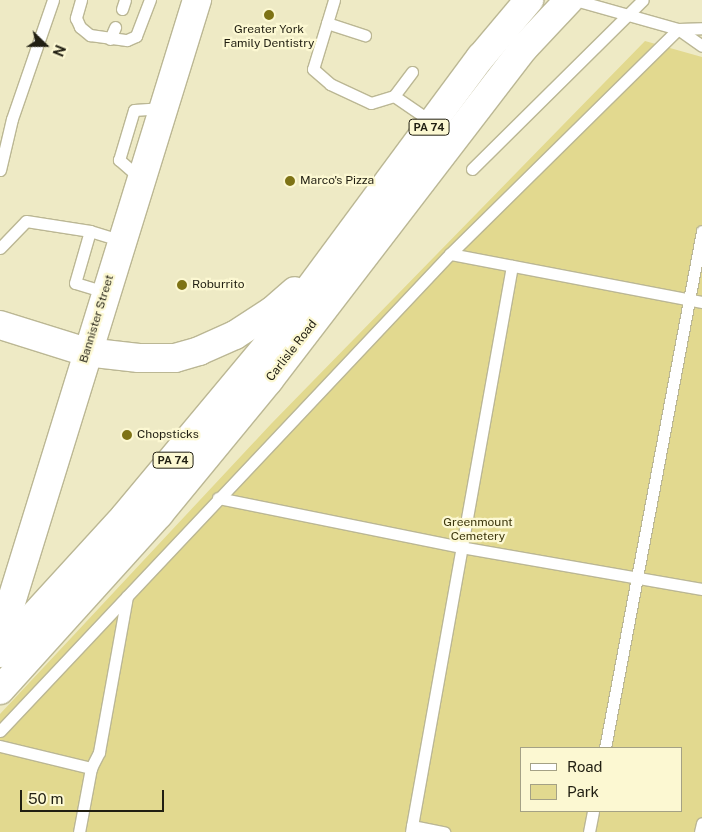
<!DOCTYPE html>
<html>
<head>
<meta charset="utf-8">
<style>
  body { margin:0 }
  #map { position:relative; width:702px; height:832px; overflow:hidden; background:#eeeac5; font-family:"Public Sans",sans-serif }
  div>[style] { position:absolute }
  .green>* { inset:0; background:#e2d98f }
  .roads { filter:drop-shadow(1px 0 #bbb794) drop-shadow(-1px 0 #bbb794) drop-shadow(0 1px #bbb794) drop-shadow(0 -1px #bbb794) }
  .lane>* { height:11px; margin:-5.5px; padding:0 5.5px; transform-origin:5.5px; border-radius:5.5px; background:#fff }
  .secondary>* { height:28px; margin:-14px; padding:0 14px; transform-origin:14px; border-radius:14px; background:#fff }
  .primary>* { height:28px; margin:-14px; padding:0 14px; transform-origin:14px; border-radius:14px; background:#fff }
  .dots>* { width:14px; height:14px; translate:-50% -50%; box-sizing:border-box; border:2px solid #fcf8d2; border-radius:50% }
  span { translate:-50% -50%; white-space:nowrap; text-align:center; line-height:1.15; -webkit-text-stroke:4.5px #fcf8d2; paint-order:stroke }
  .shield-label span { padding:1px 4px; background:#fcf8d2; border:1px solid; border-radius:4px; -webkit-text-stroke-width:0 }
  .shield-label { font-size:11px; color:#211f12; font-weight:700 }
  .poi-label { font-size:12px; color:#211f12 }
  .left { translate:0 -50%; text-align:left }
  .street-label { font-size:12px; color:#211f12 }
  .park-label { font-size:12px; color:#3d370e }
  .legend { position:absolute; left:520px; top:747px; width:162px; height:65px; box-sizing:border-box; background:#fcf8d2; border:1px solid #a4a185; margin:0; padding:6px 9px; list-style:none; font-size:15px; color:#211f12 }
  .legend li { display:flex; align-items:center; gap:10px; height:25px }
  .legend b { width:25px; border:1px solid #a4a185 }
  .north { position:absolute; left:20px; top:20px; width:50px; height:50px; -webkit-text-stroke:4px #fcf8d2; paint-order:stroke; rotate:112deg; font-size:14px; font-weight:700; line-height:20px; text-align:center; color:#211f12 }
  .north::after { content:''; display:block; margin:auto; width:18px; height:22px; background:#211f12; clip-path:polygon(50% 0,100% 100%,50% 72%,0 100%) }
  .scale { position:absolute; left:20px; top:790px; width:144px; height:22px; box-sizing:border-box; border:2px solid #211f12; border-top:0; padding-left:6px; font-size:15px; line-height:18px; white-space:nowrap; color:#211f12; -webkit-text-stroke:4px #fcf8d2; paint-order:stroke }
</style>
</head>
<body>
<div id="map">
  <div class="green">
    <i style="clip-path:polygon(evenodd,645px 41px,702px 57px,702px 832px,0 832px,0 714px,271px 424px,645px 41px,521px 748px,681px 748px,681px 811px,521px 811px,521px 748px)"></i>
  </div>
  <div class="roads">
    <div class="lane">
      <i style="left:81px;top:0;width:19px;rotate:106deg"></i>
      <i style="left:76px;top:18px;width:10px;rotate:66deg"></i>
      <i style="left:80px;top:27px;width:13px;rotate:39deg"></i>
      <i style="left:90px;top:35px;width:37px;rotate:8deg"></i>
      <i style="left:127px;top:40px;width:10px;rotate:-24deg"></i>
      <i style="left:136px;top:36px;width:39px;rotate:-69deg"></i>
      <i style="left:334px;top:0;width:72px;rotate:106.9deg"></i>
      <i style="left:313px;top:69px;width:23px;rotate:41deg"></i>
      <i style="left:330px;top:84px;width:45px;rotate:24.9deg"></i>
      <i style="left:371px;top:103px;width:24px;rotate:-17deg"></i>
      <i style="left:575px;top:0;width:107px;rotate:15.7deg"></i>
      <i style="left:678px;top:29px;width:24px;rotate:-2deg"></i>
      <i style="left:122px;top:9px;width:9px;rotate:-72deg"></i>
      <i style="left:327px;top:23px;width:40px;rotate:18deg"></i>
      <i style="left:110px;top:39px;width:13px;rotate:-67deg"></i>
      <i style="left:412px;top:72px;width:30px;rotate:127deg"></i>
      <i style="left:394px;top:96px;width:46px;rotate:34.4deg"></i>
      <i style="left:472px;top:169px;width:240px;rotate:-44.7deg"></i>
      <i style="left:0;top:170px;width:52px;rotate:-76.8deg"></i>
      <i style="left:12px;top:119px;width:126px;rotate:-71deg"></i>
      <i style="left:140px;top:178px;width:28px;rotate:-139deg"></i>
      <i style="left:119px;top:160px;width:52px;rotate:-73.3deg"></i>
      <i style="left:134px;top:110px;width:29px;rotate:-4deg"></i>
      <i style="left:0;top:248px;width:37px;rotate:-46deg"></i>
      <i style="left:26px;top:221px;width:65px;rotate:8.9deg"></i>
      <i style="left:450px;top:254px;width:320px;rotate:-44.6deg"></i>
      <i style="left:678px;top:29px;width:29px;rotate:35deg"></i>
      <i style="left:105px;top:292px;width:31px;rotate:-163deg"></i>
      <i style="left:75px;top:283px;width:54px;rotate:-73.9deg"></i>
      <i style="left:90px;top:231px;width:34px;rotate:17deg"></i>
      <i style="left:218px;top:498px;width:248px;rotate:11.4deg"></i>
      <i style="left:461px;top:547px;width:245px;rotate:9.9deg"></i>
      <i style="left:0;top:731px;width:656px;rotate:-46.67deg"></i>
      <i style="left:450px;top:254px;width:257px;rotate:10.8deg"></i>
      <i style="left:0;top:746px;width:94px;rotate:13.6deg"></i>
      <i style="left:91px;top:768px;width:65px;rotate:100.6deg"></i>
      <i style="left:605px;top:748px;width:526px;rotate:-79.37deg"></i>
      <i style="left:91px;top:768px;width:18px;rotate:-63deg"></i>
      <i style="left:99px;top:752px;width:158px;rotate:-79.8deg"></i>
      <i style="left:412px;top:826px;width:569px;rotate:-79.88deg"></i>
      <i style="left:411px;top:832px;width:6px;rotate:-81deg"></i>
      <i style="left:412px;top:826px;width:33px;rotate:11deg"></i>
      <i style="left:589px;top:832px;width:21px;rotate:-79deg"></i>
      <i style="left:700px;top:832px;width:9px;rotate:-77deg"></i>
    </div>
    <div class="secondary">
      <i style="left:0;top:325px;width:90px;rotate:17.4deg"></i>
      <i style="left:0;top:638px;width:668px;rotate:-72.84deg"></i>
    </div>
    <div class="primary">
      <i style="left:86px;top:352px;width:53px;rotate:6.5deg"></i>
      <i style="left:139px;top:358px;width:36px"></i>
      <i style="left:175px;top:358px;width:25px;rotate:-16deg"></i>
      <i style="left:199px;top:351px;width:39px;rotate:-24deg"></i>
      <i style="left:235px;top:335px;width:44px;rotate:-33deg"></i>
      <i style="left:272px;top:311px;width:30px;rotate:-41deg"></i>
      <i style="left:0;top:653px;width:185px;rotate:-47.6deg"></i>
      <i style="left:125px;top:516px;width:225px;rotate:-50.2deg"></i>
      <i style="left:269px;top:343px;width:356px;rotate:-53.5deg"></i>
      <i style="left:481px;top:57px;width:75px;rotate:-49.9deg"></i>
      <i style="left:0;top:690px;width:237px;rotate:-47.9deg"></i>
      <i style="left:159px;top:514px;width:173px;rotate:-50.6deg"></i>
      <i style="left:269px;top:380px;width:419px;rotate:-52.5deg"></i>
      <i style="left:524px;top:48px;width:66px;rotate:-46.8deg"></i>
    </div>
  </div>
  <div class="dots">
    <i style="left:269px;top:15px;background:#7e7315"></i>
    <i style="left:290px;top:181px;background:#7e7315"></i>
    <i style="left:182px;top:285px;background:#7e7315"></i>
    <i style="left:127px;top:435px;background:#7e7315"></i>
  </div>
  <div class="shield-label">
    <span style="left:429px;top:127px">PA 74</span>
    <span style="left:173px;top:460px">PA 74</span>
  </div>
  <div class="poi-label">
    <span style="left:269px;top:37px">Greater York<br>Family Dentistry</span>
    <span class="left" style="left:300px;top:181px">Marco's Pizza</span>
    <span class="left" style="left:192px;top:285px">Roburrito</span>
    <span class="left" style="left:137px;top:435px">Chopsticks</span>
  </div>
  <div class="street-label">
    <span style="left:97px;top:319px;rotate:-73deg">Bannister Street</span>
    <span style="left:292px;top:351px;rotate:-52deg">Carlisle Road</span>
  </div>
  <div class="park-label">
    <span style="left:478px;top:530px">Greenmount<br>Cemetery</span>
  </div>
  <ul class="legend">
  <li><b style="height:6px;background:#fff"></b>Road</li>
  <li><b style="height:14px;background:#e2d98f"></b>Park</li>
  </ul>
  <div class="north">N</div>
  <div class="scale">50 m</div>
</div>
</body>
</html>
